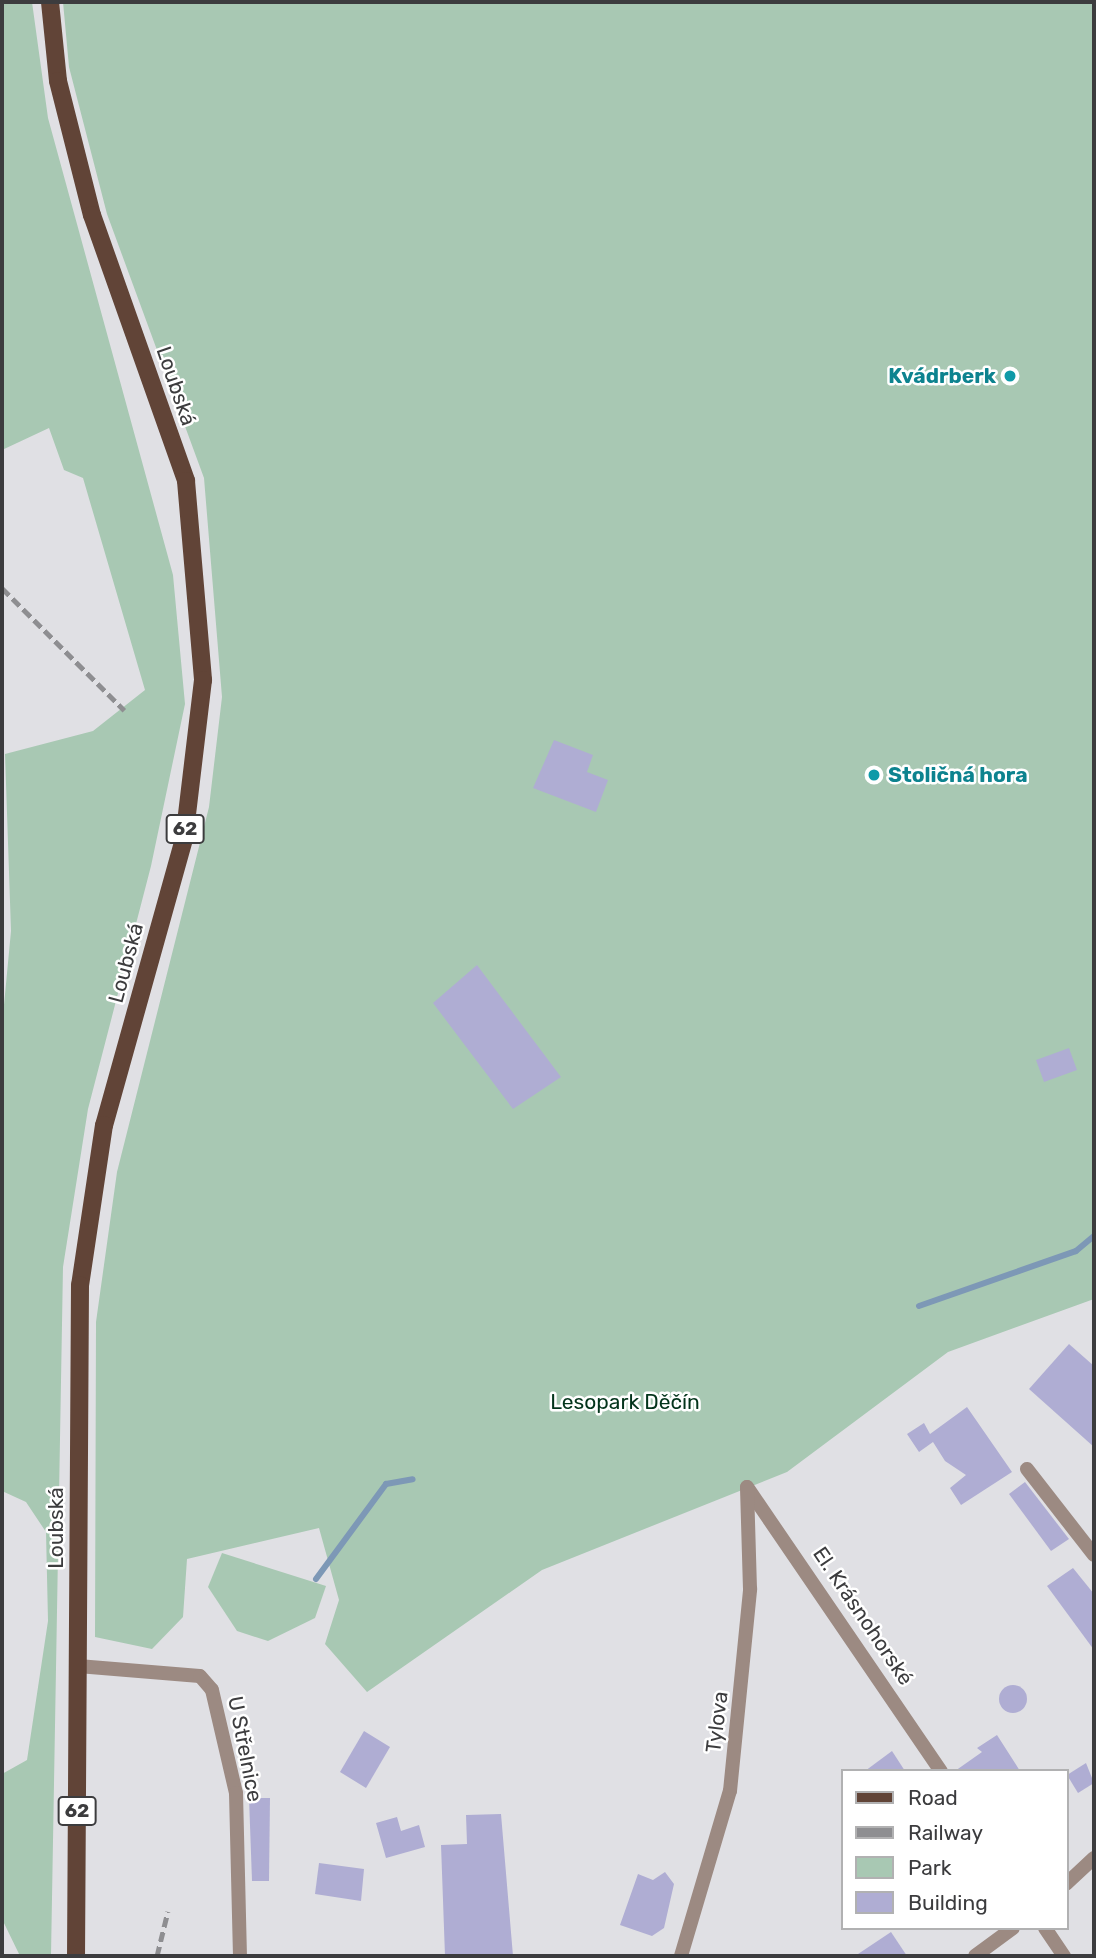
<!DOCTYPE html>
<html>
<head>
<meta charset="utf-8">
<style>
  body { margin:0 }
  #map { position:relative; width:1096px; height:1958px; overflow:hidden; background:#e0e0e4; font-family:Rubik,sans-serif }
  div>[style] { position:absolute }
  .green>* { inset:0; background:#a8c8b3 }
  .stream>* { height:6px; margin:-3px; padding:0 3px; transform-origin:3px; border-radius:3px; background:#7d98b6 }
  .building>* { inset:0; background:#afadd3 }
  .round { border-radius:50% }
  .street>* { height:14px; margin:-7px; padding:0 7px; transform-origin:7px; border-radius:7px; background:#9c8a82 }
  .primary>* { height:18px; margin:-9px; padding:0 9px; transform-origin:9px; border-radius:9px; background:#614437 }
  .rail>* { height:5px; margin-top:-2.5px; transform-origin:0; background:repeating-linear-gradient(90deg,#8e8e91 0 10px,transparent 0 15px) }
  .dots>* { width:19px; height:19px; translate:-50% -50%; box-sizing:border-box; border:4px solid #fff; border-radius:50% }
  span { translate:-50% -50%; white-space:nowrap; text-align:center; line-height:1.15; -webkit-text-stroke:5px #fff; paint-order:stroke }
  .shield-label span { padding:2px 5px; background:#fff; border:2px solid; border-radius:5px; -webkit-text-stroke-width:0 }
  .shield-label { font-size:19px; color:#3c3c3e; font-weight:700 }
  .culture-label { font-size:21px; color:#0d838f; font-weight:700 }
  .right { translate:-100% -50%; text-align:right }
  .left { translate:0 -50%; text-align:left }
  .street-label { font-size:21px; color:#3c3c3e }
  .park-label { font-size:21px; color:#03341b }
  .frame { position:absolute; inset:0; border:4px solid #3c3c3e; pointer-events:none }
  .legend { position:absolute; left:841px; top:1769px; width:228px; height:161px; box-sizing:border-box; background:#fff; border:2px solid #b1b1b2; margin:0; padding:9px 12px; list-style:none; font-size:21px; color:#3c3c3e }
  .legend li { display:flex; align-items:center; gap:14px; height:35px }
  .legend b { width:35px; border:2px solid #b1b1b2 }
</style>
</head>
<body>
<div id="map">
  <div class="green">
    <i style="clip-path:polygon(2px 2px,32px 2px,48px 118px,173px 575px,185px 704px,151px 866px,88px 1109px,63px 1267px,51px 1956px,20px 1956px,2px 1919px,2px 1774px,27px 1760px,48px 1621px,46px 1532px,26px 1502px,2px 1491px,2px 1026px,11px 931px,5px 754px,93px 731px,145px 690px,83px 478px,64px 470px,49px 428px,2px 450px)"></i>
    <i style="clip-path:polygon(63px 2px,1094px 2px,1094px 1299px,948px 1352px,787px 1472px,542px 1570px,367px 1692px,325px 1644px,339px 1600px,319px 1528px,187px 1559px,183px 1617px,152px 1649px,95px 1637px,96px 1322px,117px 1172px,209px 807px,222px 697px,204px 478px,107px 214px,69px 67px)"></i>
    <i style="clip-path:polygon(222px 1553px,326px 1586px,315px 1618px,268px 1641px,237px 1631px,208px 1587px)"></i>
  </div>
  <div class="stream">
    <i style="left:919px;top:1306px;width:166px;rotate:-19.3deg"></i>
    <i style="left:1076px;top:1251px;width:23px;rotate:-40deg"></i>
    <i style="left:316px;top:1579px;width:118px;rotate:-53.6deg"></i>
    <i style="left:386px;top:1484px;width:27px;rotate:-10deg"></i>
  </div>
  <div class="building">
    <i style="clip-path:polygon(554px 740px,593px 755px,587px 772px,608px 780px,596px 812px,533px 788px)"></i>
    <i style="clip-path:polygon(477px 965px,561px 1077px,513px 1109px,433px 1003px)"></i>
    <i style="clip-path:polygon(1069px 1048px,1077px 1070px,1044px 1082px,1036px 1060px)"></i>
    <i style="clip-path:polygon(1069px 1344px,1094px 1366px,1094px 1447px,1029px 1389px)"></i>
    <i style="clip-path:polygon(967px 1407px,1012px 1472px,961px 1505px,950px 1488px,966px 1475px,945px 1461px,933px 1442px,919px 1452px,907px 1434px,924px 1423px,930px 1434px)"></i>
    <i style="clip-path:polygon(1025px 1482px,1069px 1539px,1051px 1551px,1009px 1494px)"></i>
    <i style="clip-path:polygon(1073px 1568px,1094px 1594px,1094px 1650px,1047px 1586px)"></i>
    <i class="round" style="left:999px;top:1685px;width:28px;height:28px"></i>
    <i style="clip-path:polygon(364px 1731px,390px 1747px,366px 1788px,340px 1772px)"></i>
    <i style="clip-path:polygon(997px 1735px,1020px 1771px,955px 1771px,982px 1752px,977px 1748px)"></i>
    <i style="clip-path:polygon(892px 1751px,905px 1771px,865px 1771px)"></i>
    <i style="clip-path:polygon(1086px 1763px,1094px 1783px,1078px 1793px,1067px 1775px)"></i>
    <i style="clip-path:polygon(249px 1798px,270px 1798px,269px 1881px,252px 1881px)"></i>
    <i style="clip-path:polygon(501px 1814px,513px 1956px,445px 1956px,441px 1845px,467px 1844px,466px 1815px)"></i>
    <i style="clip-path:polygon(397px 1817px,401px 1831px,419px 1825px,425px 1847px,386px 1858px,376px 1823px)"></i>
    <i style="clip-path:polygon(319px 1863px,364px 1869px,361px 1901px,315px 1894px)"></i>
    <i style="clip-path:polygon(665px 1872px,674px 1884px,664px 1928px,652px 1936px,620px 1925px,638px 1874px,653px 1880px)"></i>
    <i style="clip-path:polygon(891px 1932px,907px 1956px,855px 1956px)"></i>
  </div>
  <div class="street">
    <i style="left:1027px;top:1469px;width:109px;rotate:52.1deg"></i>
    <i style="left:747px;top:1487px;width:344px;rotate:55.7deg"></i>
    <i style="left:78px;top:1666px;width:122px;rotate:4.7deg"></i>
    <i style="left:200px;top:1676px;width:18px;rotate:49deg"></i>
    <i style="left:212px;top:1690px;width:106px;rotate:76.9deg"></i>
    <i style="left:236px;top:1793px;width:163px;rotate:88.6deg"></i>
    <i style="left:1066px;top:1884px;width:38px;rotate:-43deg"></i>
    <i style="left:1045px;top:1928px;width:34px;rotate:56deg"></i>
    <i style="left:681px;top:1956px;width:172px;rotate:-73.5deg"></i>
    <i style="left:730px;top:1791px;width:203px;rotate:-84.3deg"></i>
    <i style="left:750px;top:1589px;width:102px;rotate:-91.7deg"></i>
    <i style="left:975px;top:1956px;width:47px;rotate:-36.4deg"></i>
  </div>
  <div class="primary">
    <i style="left:50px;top:2px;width:79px;rotate:84.2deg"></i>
    <i style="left:58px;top:81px;width:138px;rotate:75.8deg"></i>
    <i style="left:92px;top:215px;width:282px;rotate:70.5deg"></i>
    <i style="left:186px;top:481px;width:200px;rotate:85.1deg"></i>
    <i style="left:203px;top:680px;width:160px;rotate:96.8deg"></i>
    <i style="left:184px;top:839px;width:297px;rotate:105.6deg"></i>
    <i style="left:104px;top:1125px;width:162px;rotate:98.5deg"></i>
    <i style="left:80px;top:1285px;width:671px;rotate:90.34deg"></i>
  </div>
  <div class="rail">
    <i style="left:2px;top:588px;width:173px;rotate:45deg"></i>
    <i style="left:157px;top:1956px;width:46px;rotate:-76.3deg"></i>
  </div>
  <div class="dots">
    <i style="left:1010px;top:376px;background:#0f9aa8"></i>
    <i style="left:874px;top:775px;background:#0f9aa8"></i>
  </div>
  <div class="shield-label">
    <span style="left:185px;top:829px">62</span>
    <span style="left:77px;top:1811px">62</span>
  </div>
  <div class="culture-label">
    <span class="right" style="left:996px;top:376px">Kvádrberk</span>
    <span class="left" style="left:888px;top:775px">Stoličná hora</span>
  </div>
  <div class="street-label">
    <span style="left:176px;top:386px;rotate:71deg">Loubská</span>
    <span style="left:126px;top:963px;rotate:-75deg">Loubská</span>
    <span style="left:56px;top:1528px;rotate:-90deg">Loubská</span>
    <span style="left:863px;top:1616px;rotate:56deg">El. Krásnohorské</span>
    <span style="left:717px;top:1722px;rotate:-83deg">Tylova</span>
    <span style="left:245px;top:1749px;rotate:79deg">U Střelnice</span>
  </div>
  <div class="park-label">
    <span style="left:625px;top:1402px">Lesopark Děčín</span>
  </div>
  <div class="frame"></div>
  <ul class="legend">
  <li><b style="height:9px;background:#614437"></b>Road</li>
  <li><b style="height:9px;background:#8e8e91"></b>Railway</li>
  <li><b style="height:19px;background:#a8c8b3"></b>Park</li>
  <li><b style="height:19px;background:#afadd3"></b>Building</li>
  </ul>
</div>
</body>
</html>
